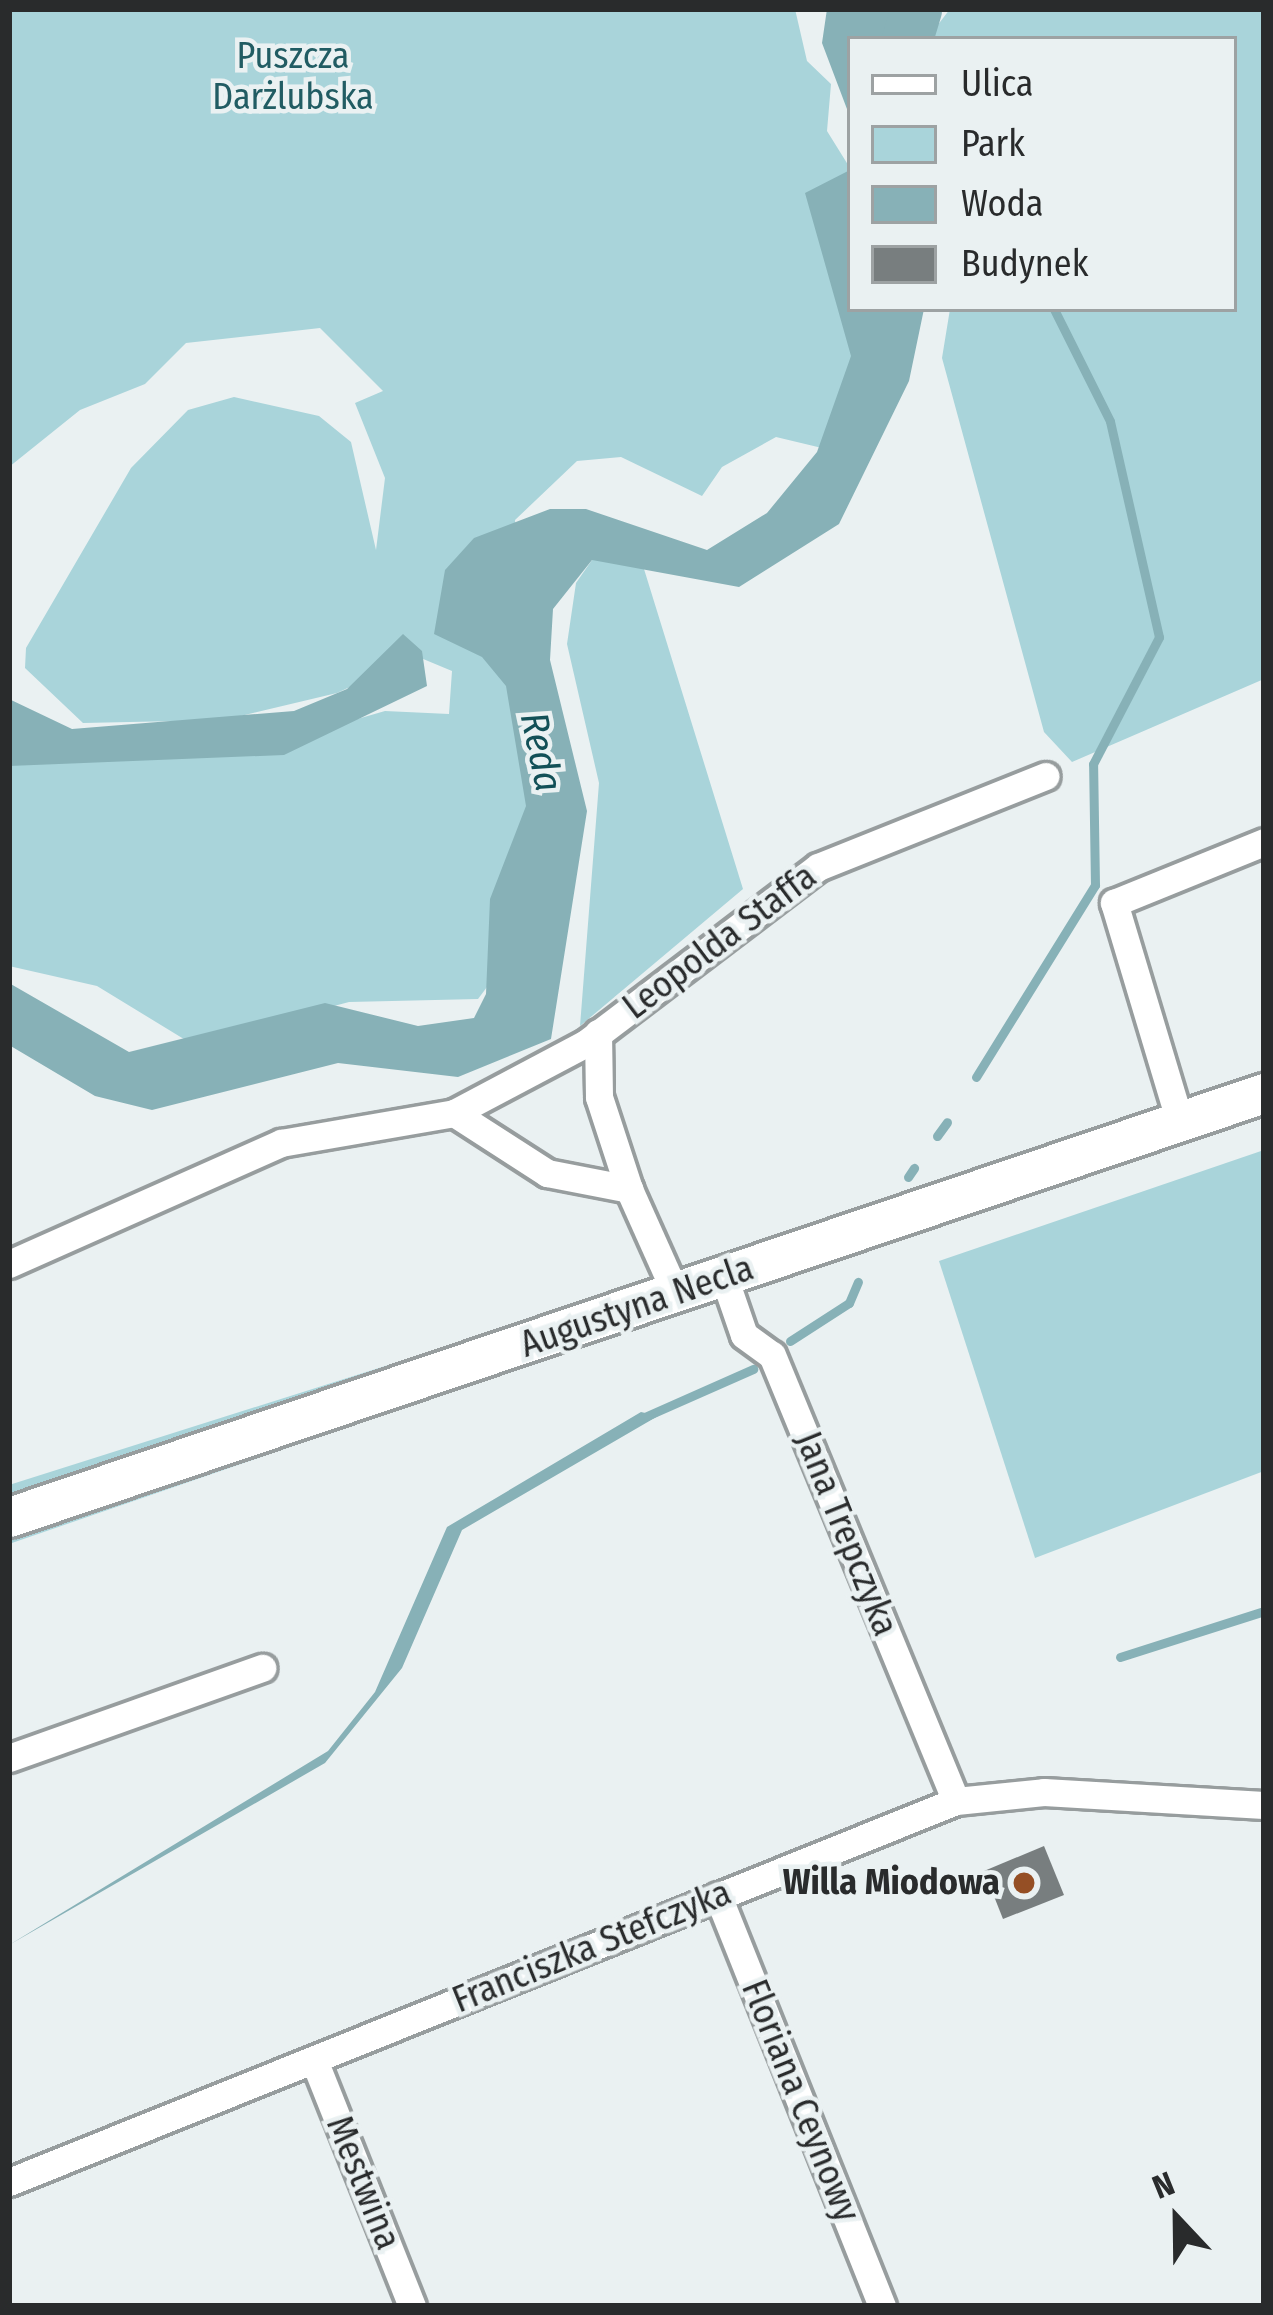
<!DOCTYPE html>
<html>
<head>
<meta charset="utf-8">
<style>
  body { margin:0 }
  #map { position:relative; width:1273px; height:2315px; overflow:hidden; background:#eaf1f2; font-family:"Fira Sans Condensed",sans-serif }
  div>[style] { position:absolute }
  .green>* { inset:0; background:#a9d4da }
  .water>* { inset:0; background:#87b1b7 }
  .stream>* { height:9px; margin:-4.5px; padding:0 4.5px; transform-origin:4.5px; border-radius:4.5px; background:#87b1b7 }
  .river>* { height:51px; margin:-25.5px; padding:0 25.5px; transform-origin:25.5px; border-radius:25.5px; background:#87b1b7 }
  .building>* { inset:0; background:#787e7f }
  .roads { filter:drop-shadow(3px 0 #979d9e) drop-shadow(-3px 0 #979d9e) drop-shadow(0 3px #979d9e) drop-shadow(0 -3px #979d9e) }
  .minor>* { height:27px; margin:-13.5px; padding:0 13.5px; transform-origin:13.5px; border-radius:13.5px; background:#fff }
  .secondary>* { height:39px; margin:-19.5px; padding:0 19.5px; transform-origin:19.5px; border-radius:19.5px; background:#fff }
  .dots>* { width:33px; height:33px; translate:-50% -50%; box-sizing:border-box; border:6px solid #eaf1f2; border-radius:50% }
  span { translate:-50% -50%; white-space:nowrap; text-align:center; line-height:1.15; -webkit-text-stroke:9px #eaf1f2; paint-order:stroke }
  .park-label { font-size:36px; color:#215c63 }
  .street-label { font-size:36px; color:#292b2c }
  .poi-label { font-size:36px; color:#292b2c; font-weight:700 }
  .right { translate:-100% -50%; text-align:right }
  .water-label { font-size:39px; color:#125057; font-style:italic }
  .frame { position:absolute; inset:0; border:12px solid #292b2c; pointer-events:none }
  .legend { position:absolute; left:847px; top:36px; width:390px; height:276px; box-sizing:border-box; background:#eaf1f2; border:3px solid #9da2a3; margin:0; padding:15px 21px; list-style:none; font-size:36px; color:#292b2c }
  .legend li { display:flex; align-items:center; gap:24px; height:60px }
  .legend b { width:60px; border:3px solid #9da2a3 }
  .north { position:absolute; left:1117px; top:2159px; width:120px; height:120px; -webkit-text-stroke:9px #eaf1f2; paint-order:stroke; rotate:338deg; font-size:33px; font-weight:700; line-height:48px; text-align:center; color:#292b2c }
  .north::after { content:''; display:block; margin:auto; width:42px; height:54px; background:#292b2c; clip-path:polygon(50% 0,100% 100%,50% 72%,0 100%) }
</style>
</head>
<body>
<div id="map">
  <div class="green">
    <i style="clip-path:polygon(9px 9px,795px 9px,807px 61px,831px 84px,827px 131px,850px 168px,850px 309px,877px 309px,822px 448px,776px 437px,722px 467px,702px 496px,621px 457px,577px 461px,515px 520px,536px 775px,505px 963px,478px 999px,349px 1002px,192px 1044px,97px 986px,9px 966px,9px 737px,264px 746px,385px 711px,449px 714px,452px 671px,416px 656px,337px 693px,224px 720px,83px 723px,25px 668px,26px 648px,131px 468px,188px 410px,234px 397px,319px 416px,351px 442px,376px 550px,385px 478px,355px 403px,383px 391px,320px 328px,186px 343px,145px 384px,80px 410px,9px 467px)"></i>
    <i style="clip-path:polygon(950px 9px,1264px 9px,1264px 679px,1072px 762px,1044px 732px,942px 358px,950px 309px,1234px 309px,1234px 39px,927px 39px)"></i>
    <i style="clip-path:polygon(599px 550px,644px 569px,743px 889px,580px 1026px,599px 783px,567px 644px,576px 583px)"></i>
    <i style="clip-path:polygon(1264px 1150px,1264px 1471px,1035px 1558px,939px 1261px)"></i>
    <i style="clip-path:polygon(546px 1315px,505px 1333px,9px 1499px,9px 1485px)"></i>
    <i style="clip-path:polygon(289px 1444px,290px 1447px,9px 1544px,9px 1534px)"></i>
  </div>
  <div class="water">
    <i style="clip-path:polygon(827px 9px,904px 9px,887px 39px,850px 39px,850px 117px,822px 43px)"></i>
    <i style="clip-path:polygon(850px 170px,850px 309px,924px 309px,909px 381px,839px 524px,739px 587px,592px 560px,553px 609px,550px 660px,587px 811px,551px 1039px,458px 1077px,338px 1063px,152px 1110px,95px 1096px,9px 1045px,9px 983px,129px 1052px,325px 1003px,418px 1026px,474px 1018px,486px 994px,490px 899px,526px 806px,506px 686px,482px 657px,434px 634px,445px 570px,474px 538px,550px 509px,586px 509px,707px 550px,767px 513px,817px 452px,851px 356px,805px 193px)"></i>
    <i style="clip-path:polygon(403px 634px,422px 651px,427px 686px,284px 755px,9px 766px,9px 699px,72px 729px,294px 711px,347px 689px)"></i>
    <i style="clip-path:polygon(641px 1412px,658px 1416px,462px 1530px,402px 1668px,325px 1763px,9px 1945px,328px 1751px,375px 1692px,447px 1527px)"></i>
  </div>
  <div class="stream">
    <i style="left:976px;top:1077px;width:226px;rotate:-58.2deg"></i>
    <i style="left:1095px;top:885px;width:121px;rotate:-90.9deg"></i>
    <i style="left:1093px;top:764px;width:143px;rotate:-62.5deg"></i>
    <i style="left:1159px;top:637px;width:221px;rotate:-102.8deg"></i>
    <i style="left:1110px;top:421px;width:125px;rotate:-116.6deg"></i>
    <i style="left:937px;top:1136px;width:17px;rotate:-54deg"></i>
    <i style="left:908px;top:1177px;width:11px;rotate:-56deg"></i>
    <i style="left:790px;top:1341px;width:70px;rotate:-32.8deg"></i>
    <i style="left:849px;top:1303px;width:23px;rotate:-67deg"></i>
    <i style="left:640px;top:1419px;width:124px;rotate:-23.9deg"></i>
    <i style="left:1120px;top:1657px;width:151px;rotate:-17.7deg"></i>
  </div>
  <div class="river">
    <i style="left:907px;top:39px;width:31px;rotate:-73deg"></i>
  </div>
  <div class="building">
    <i style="clip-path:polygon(1044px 1846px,1064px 1895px,1003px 1919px,984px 1871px)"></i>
  </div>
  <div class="roads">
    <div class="minor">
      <i style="left:598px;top:1033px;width:64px;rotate:89.1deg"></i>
      <i style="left:599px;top:1097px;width:97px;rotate:71.9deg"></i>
      <i style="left:454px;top:1113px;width:111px;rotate:32.8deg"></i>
      <i style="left:547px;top:1173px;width:84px;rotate:11deg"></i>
      <i style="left:629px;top:1189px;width:115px;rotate:65.9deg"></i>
      <i style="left:1179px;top:1119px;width:226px;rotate:-106.7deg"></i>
      <i style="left:1114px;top:903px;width:162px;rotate:-22.1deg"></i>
      <i style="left:9px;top:1264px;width:298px;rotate:-24deg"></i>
      <i style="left:281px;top:1143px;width:176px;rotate:-9.8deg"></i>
      <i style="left:454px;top:1113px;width:149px;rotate:-27.9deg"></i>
      <i style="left:586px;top:1043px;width:291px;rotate:-37.2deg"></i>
      <i style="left:818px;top:867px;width:245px;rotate:-21.8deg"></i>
      <i style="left:724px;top:1277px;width:61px;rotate:71deg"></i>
      <i style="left:744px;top:1335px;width:34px;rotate:36deg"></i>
      <i style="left:772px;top:1355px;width:482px;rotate:67.6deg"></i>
      <i style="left:9px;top:1758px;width:269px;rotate:-19.6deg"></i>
      <i style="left:718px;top:1896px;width:442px;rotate:68.2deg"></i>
      <i style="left:314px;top:2060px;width:265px;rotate:68.3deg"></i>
      <i style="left:9px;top:2182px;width:1021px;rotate:-21.92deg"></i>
      <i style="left:956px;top:1801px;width:88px;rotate:-5.8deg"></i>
      <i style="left:1044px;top:1792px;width:220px;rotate:3.4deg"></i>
    </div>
    <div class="secondary">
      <i style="left:9px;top:1517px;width:1325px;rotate:-18.67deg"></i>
    </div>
  </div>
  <div class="dots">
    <i style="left:1024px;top:1883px;background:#954f25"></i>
  </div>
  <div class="park-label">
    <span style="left:293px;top:77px">Puszcza<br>Darżlubska</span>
  </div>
  <div class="street-label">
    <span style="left:720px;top:942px;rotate:-37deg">Leopolda Staffa</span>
    <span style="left:637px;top:1307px;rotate:-19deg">Augustyna Necla</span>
    <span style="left:846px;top:1534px;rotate:68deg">Jana Trepczyka</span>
    <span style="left:592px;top:1947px;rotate:-22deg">Franciszka Stefczyka</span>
    <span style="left:800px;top:2101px;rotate:68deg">Floriana Ceynowy</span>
    <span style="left:363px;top:2183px;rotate:68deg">Mestwina</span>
  </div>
  <div class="poi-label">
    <span class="right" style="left:1000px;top:1883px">Willa Miodowa</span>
  </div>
  <div class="water-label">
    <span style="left:541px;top:752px;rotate:78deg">Reda</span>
  </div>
  <div class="frame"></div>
  <ul class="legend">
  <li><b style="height:15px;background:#fff"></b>Ulica</li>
  <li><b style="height:33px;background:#a9d4da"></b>Park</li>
  <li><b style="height:33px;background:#87b1b7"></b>Woda</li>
  <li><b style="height:33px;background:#787e7f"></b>Budynek</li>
  </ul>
  <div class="north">N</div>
</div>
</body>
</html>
